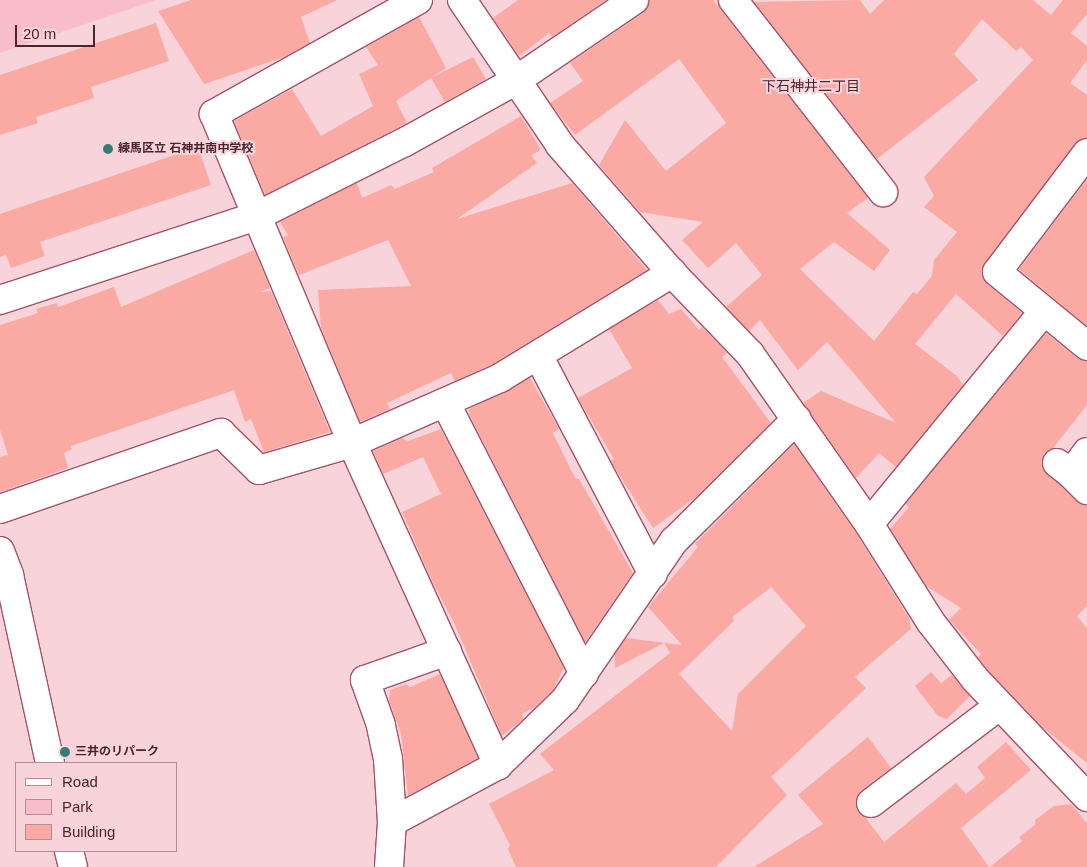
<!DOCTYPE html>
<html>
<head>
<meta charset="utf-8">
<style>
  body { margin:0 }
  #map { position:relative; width:1087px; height:867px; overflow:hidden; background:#f9d3da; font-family:Arial,"Noto Sans JP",sans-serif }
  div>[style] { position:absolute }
  .green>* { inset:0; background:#f9bdca }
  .building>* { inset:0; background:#faaaa3 }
  .roads { filter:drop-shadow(1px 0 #a45268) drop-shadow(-1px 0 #a45268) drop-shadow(0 1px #a45268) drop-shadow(0 -1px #a45268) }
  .street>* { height:28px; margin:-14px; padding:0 14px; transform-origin:14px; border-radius:14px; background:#fff }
  .dots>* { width:14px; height:14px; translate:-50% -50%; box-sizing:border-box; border:2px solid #f9d3da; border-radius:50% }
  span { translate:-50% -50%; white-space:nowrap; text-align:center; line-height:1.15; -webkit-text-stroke:4px #f9d3da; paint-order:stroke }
  .poi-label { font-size:12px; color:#49252e; font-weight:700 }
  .left { translate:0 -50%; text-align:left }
  .neighbourhood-label { font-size:14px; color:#49252e }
  .legend { position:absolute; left:15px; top:762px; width:162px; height:90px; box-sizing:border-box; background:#f9d3da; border:1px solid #b38d95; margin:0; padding:6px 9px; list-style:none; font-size:15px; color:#49252e }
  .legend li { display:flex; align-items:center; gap:10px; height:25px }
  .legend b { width:25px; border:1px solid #b38d95 }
  .scale { position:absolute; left:15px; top:25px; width:80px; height:22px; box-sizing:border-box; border:2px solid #49252e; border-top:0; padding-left:6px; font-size:15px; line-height:18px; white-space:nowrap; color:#49252e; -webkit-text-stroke:4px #f9d3da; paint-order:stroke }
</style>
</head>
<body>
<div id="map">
  <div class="green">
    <i style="clip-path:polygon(0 0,156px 0,0 53px)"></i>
  </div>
  <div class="building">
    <i style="clip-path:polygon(191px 0,337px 0,301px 17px,310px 43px,284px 57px,204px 84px,158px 11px)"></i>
    <i style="clip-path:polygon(518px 0,606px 0,552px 37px,549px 33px,519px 56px,493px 18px)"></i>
    <i style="clip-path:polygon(649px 0,713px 0,868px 198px,847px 213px,890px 250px,874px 271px,834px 242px,800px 269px,874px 341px,913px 292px,917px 294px,932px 276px,934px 260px,957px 232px,924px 207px,934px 196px,924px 177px,1033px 60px,1021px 47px,1016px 51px,982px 19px,954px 54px,978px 80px,877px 159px,754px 2px,860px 0,870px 14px,884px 0,1033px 0,1051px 15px,1063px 0,1087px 0,1087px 14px,1071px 33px,1087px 46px,1087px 60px,1070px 83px,1087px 95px,1087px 138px,1075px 144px,982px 269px,987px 284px,1022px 313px,1003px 336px,956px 294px,915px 344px,957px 376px,963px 385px,896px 467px,879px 453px,856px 478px,803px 403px,821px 391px,896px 423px,827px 342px,798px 370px,760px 320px,749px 331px,726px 307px,762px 275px,736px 243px,708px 268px,682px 240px,703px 222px,640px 212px,599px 165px,625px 120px,666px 171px,726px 123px,679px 59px,575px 135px,550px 103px,583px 81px,570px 63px,643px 13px)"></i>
    <i style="clip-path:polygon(419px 17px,446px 68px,432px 77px,473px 57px,486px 79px,445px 102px,431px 78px,396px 101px,407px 123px,265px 195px,234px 121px,292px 89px,321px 136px,373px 106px,359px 74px,378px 65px,366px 47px)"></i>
    <i style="clip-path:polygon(156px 23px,169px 61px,91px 87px,94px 98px,36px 117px,38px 123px,0 135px,0 75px)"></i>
    <i style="clip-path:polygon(521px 116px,541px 150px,531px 155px,537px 163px,457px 219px,572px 183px,647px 270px,493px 364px,455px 381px,451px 373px,387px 403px,390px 409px,360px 422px,321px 328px,318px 290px,411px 286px,388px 240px,299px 275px,283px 237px,288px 235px,280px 222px,357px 183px,362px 198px,391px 185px,395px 189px,434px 172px,432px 168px)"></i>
    <i style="clip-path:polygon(198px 147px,211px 185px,40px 242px,45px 256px,11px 268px,6px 255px,0 257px,0 214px)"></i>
    <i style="clip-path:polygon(1087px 179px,1087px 326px,1019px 269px)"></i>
    <i style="clip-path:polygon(254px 250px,270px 288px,260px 292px,271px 291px,330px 432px,264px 452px,251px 419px,245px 422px,234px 390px,71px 446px,72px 449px,64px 453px,68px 468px,0 492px,0 457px,8px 455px,0 430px,0 325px,38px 313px,36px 309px,57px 303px,58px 307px,114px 287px,121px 307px)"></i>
    <i style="clip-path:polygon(658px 300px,669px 314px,681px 309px,699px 330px,702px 327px,727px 353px,722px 357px,771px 423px,696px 497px,653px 528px,618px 473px,611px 461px,614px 459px,578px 398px,632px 368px,609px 329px)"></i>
    <i style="clip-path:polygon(1046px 333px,1077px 358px,1087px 361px,1087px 405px,1053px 448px,1044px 454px,1042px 467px,1076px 501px,1087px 505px,1087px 606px,1077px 616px,1087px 628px,1087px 763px,1042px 727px,987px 669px,978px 657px,981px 654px,949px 620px,961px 608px,926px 586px,890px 529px,909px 507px,905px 504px)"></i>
    <i style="clip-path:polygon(530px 378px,559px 429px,553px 433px,575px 478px,579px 479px,633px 573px,585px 643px,470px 416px,469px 409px)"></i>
    <i style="clip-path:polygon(441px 429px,564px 668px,553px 690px,535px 707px,522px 714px,523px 719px,502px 736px,455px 625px,431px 579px,402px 512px,441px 494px,423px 457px,383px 474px,373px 451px,402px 438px,408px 441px)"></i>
    <i style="clip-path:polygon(evenodd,794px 444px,856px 533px,909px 618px,911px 629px,855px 677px,866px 688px,771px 777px,787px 795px,716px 867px,516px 867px,508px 849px,510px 845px,489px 804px,554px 770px,540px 754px,670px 653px,664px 643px,615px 668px,615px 654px,626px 638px,682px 645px,648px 607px,698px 547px,695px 544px,794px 444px,771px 587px,806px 626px,738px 694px,732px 731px,679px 674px,734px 621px,732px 617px,771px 587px)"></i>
    <i style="clip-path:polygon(931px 672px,941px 683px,952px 675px,970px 696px,947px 719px,938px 716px,915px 686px)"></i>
    <i style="clip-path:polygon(440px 674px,478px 758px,408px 796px,401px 734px,389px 700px,390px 690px,406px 684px,410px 687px)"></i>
    <i style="clip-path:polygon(868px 737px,891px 768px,861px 791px,856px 805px,884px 842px,956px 783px,966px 794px,985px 778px,977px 767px,1006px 742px,1031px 770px,961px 828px,989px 867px,754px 867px,823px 824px,798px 795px)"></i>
    <i style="clip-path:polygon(1071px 804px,1087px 823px,1087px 867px,990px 867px,1022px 841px,1019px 837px,1035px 825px,1035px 820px,1054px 806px)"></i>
  </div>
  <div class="roads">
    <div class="street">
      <i style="left:418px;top:0;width:234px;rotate:150.8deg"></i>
      <i style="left:214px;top:114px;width:357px;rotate:67.2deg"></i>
      <i style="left:352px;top:443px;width:354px;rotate:65.6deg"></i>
      <i style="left:462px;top:0;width:175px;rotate:55.9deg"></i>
      <i style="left:560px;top:145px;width:170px;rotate:48.8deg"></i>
      <i style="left:672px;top:273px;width:112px;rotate:46.1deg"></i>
      <i style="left:750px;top:354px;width:208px;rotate:55deg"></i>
      <i style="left:869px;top:524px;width:115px;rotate:57.8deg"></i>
      <i style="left:930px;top:621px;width:73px;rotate:52.2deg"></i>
      <i style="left:975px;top:679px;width:163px;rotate:46.5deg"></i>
      <i style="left:733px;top:0;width:244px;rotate:52deg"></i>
      <i style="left:1087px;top:153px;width:149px;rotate:127.1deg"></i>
      <i style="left:997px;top:272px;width:117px;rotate:39.4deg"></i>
      <i style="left:0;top:300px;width:270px;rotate:-18.1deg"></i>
      <i style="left:257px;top:216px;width:165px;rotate:-26.6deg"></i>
      <i style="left:405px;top:142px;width:126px;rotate:-29deg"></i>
      <i style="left:515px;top:81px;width:144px;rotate:-34.2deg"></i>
      <i style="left:539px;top:357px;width:245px;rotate:62.3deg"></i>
      <i style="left:446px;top:404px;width:303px;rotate:62.9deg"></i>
      <i style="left:1057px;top:463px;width:18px;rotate:38deg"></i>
      <i style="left:1071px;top:474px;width:27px;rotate:-54deg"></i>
      <i style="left:1071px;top:474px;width:23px;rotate:45deg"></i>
      <i style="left:0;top:509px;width:234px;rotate:-19deg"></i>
      <i style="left:221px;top:433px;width:53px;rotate:44.2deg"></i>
      <i style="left:259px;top:470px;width:97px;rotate:-16.2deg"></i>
      <i style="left:352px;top:443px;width:162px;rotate:-23.7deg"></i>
      <i style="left:500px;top:378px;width:202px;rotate:-31.4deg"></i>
      <i style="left:869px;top:524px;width:274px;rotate:-50.6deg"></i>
      <i style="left:0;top:551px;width:26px;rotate:69deg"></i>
      <i style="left:9px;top:575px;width:192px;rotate:77.7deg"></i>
      <i style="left:871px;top:803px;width:161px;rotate:-37.2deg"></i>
      <i style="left:392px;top:822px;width:120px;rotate:-28.3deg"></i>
      <i style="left:498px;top:765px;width:93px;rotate:-44.1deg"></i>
      <i style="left:565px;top:700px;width:193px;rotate:-55.6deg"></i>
      <i style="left:674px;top:541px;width:173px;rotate:-44.8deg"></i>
      <i style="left:69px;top:851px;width:16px;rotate:76deg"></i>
      <i style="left:389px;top:867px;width:45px;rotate:-86.2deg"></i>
      <i style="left:392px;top:822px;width:63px;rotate:-93.6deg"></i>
      <i style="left:388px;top:759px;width:35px;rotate:-102deg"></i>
      <i style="left:381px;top:725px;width:48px;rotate:-109.6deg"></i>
      <i style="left:365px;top:680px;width:87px;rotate:-19.5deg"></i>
    </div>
  </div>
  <div class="dots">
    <i style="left:108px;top:149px;background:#357c73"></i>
    <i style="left:65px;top:752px;background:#357c73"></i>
  </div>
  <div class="poi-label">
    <span class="left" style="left:118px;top:149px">練馬区立 石神井南中学校</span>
    <span class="left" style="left:75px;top:752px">三井のリパーク</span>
  </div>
  <div class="neighbourhood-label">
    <span style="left:811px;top:86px">下石神井二丁目</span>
  </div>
  <ul class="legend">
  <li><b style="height:6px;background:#fff"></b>Road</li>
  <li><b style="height:14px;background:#f9bdca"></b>Park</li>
  <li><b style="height:14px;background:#faaaa3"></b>Building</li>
  </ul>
  <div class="scale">20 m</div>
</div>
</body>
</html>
